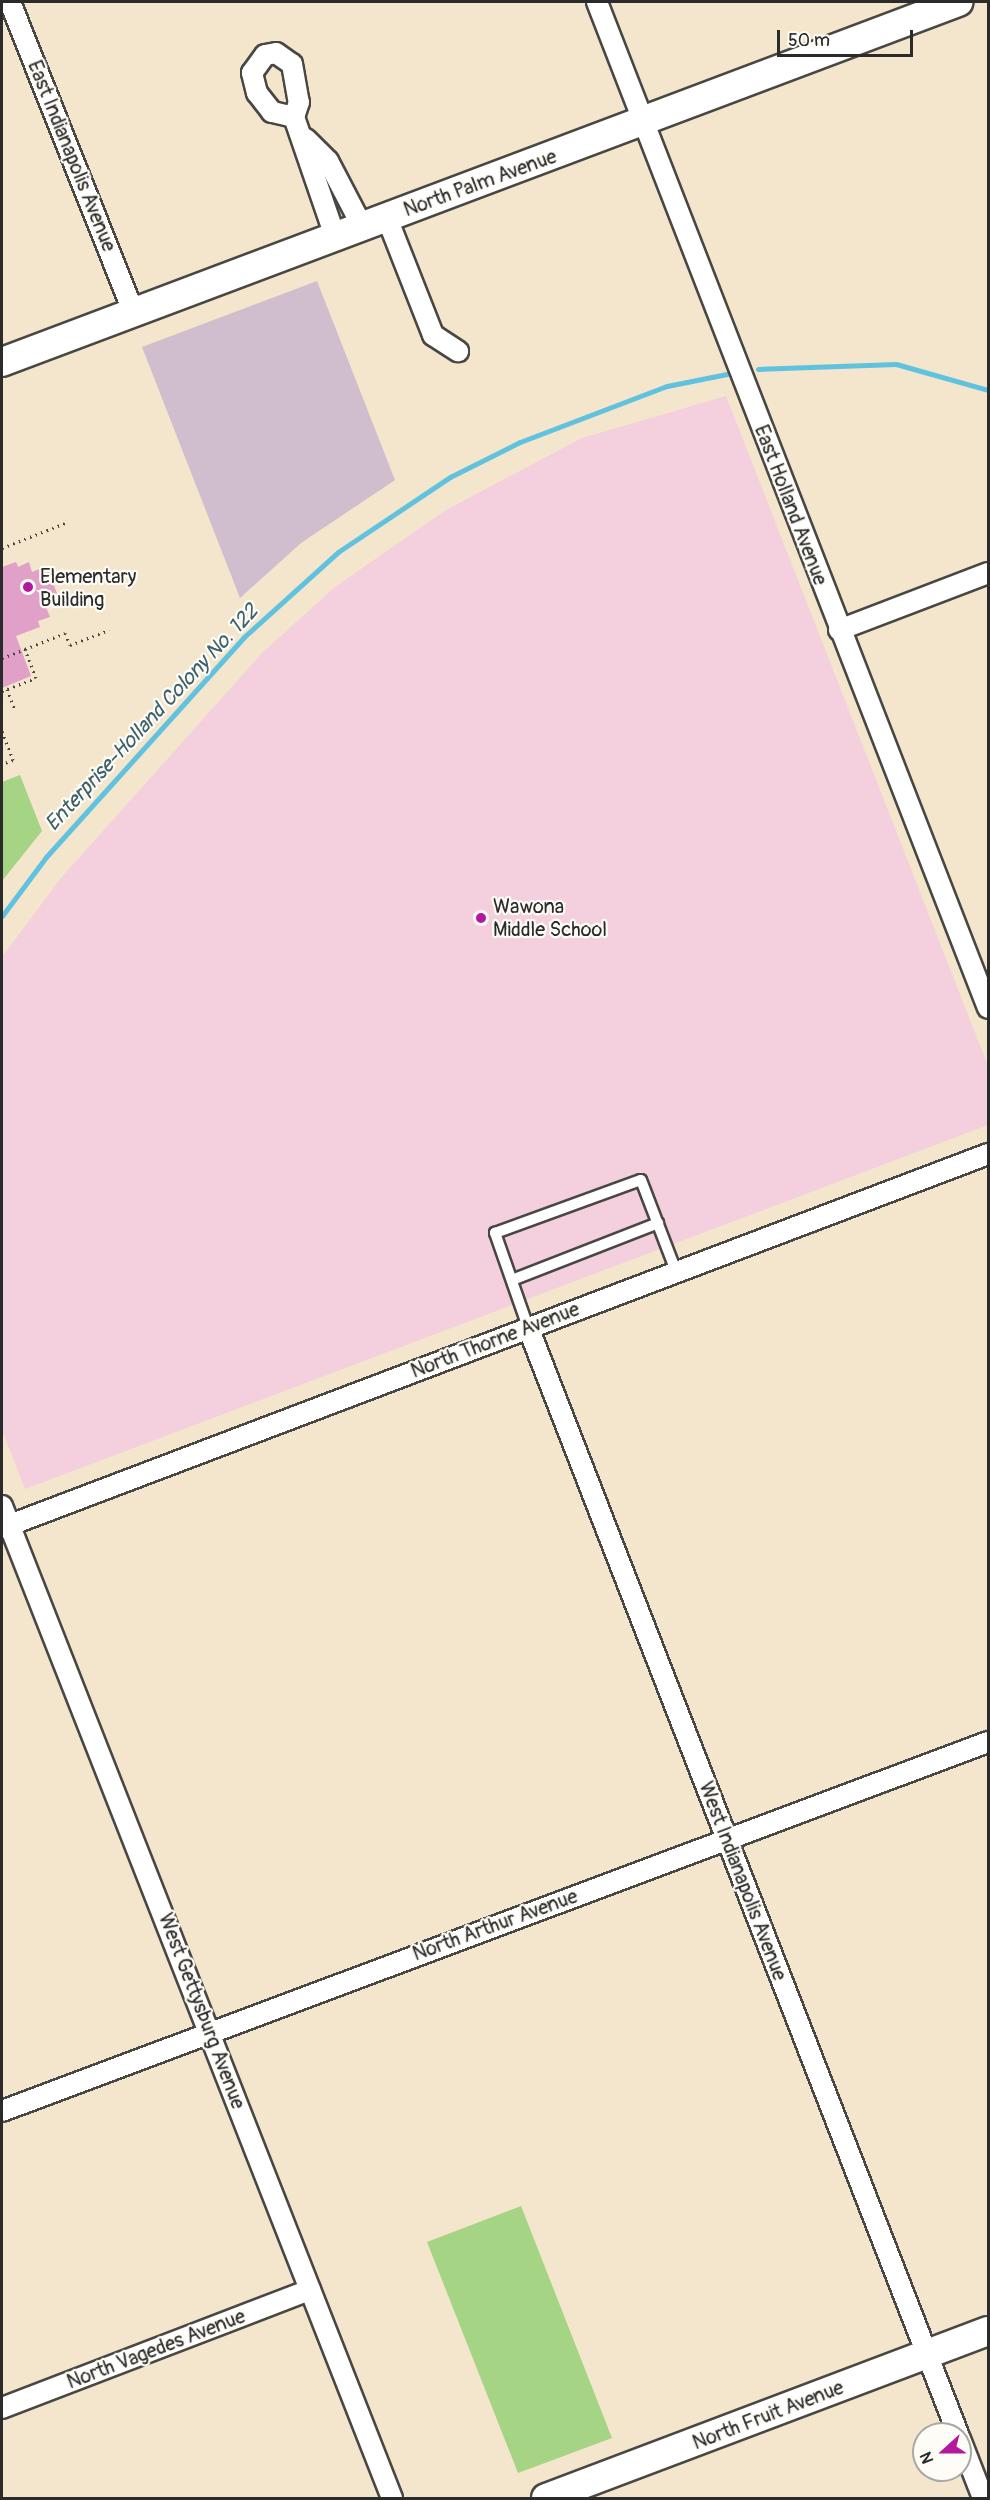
<!DOCTYPE html>
<html>
<head>
<meta charset="utf-8">
<style>
  body { margin:0 }
  #map { position:relative; width:990px; height:2500px; overflow:hidden; background:#f3e6cc; font-family:Pangolin,sans-serif }
  div>[style] { position:absolute }
  .built>* { inset:0; background:#f4cfde }
  .industrial>* { inset:0; background:#d0bdce }
  .green>* { inset:0; background:#a5d584 }
  .stream>* { height:5px; margin:-2.5px; padding:0 2.5px; transform-origin:2.5px; border-radius:2.5px; background:#61c2df }
  .building>* { inset:0; background:#e0a0c7 }
  .path>* { height:3px; margin-top:-1.5px; transform-origin:0; background:repeating-linear-gradient(90deg,#494743 0 1.5px,transparent 0 6px) }
  .roads { filter:drop-shadow(2px 0 #494743) drop-shadow(-2px 0 #494743) drop-shadow(0 2px #494743) drop-shadow(0 -2px #494743) }
  .lane>* { height:10px; margin:-5px; padding:0 5px; transform-origin:5px; border-radius:5px; background:#fff }
  .street>* { height:20px; margin:-10px; padding:0 10px; transform-origin:10px; border-radius:10px; background:#fff }
  .secondary>* { height:28px; margin:-14px; padding:0 14px; transform-origin:14px; border-radius:14px; background:#fff }
  .dots>* { width:16px; height:16px; translate:-50% -50%; box-sizing:border-box; border:3px solid #fdfcf7; border-radius:50% }
  span { translate:-50% -50%; white-space:nowrap; text-align:center; line-height:1.15; -webkit-text-stroke:4.5px #fdfcf7; paint-order:stroke }
  .street-label { font-size:20px; color:#2b2b2b }
  .poi-label { font-size:20px; color:#2b2b2b }
  .left { translate:0 -50%; text-align:left }
  .water-label { font-size:21px; color:#3e606a; font-style:italic }
  .frame { position:absolute; inset:0; border:3px solid #2b2b2b; pointer-events:none }
  .north { position:absolute; left:912px; top:2422px; width:60px; height:60px; box-sizing:border-box; background:#fdfcf7; border:2px solid #a9a8a5; border-radius:50%; rotate:249deg; font-size:16px; font-weight:700; line-height:24px; text-align:center; color:#2b2b2b }
  .north::after { content:''; display:block; margin:auto; width:21px; height:27px; background:#b5179e; clip-path:polygon(50% 0,100% 100%,50% 72%,0 100%) }
  .scale { position:absolute; left:777px; top:30px; width:136px; height:27px; box-sizing:border-box; border:3px solid #2b2b2b; border-top:0; padding-left:8px; font-size:18px; line-height:21px; white-space:nowrap; color:#2b2b2b; -webkit-text-stroke:4px #fdfcf7; paint-order:stroke }
</style>
</head>
<body>
<div id="map">
  <div class="built">
    <i style="clip-path:polygon(726px 396px,988px 1066px,988px 1125px,25px 1489px,2px 1430px,2px 957px,61px 878px,263px 652px,335px 587px,446px 510px,582px 438px)"></i>
  </div>
  <div class="industrial">
    <i style="clip-path:polygon(317px 281px,395px 480px,301px 543px,240px 598px,142px 347px)"></i>
  </div>
  <div class="green">
    <i style="clip-path:polygon(20px 775px,42px 831px,2px 881px,2px 782px)"></i>
    <i style="clip-path:polygon(521px 2206px,612px 2438px,518px 2473px,427px 2242px)"></i>
  </div>
  <div class="stream">
    <i style="left:758px;top:369px;width:138px;rotate:-2.1deg"></i>
    <i style="left:896px;top:364px;width:96px;rotate:15.8deg"></i>
    <i style="left:2px;top:916px;width:74px;rotate:-53.3deg"></i>
    <i style="left:46px;top:857px;width:296px;rotate:-48deg"></i>
    <i style="left:244px;top:637px;width:127px;rotate:-42.1deg"></i>
    <i style="left:338px;top:552px;width:135px;rotate:-33.8deg"></i>
    <i style="left:450px;top:477px;width:78px;rotate:-26.6deg"></i>
    <i style="left:520px;top:442px;width:157px;rotate:-20.9deg"></i>
    <i style="left:667px;top:386px;width:61px;rotate:-11.3deg"></i>
  </div>
  <div class="building">
    <i style="clip-path:polygon(16px 562px,18px 567px,29px 562px,32px 572px,47px 566px,60px 602px,46px 607px,50px 617px,38px 621px,40px 627px,16px 636px,31px 676px,2px 688px,2px 567px)"></i>
  </div>
  <div class="path">
    <i style="left:2px;top:548px;width:71px;rotate:-21.5deg"></i>
    <i style="left:2px;top:658px;width:25px;rotate:-21deg"></i>
    <i style="left:7px;top:689px;width:22px;rotate:69deg"></i>
    <i style="left:2px;top:691px;width:36px;rotate:-21deg"></i>
    <i style="left:36px;top:678px;width:31px;rotate:-111deg"></i>
    <i style="left:25px;top:649px;width:43px;rotate:-21.8deg"></i>
    <i style="left:65px;top:633px;width:13px;rotate:67deg"></i>
    <i style="left:70px;top:645px;width:42px;rotate:-21deg"></i>
    <i style="left:2px;top:731px;width:31px;rotate:69deg"></i>
    <i style="left:13px;top:760px;width:12px;rotate:160deg"></i>
  </div>
  <div class="roads">
    <div class="lane">
      <i style="left:512px;top:1280px;width:157px;rotate:-21.3deg"></i>
      <i style="left:528px;top:1327px;width:100px;rotate:-109.3deg"></i>
      <i style="left:495px;top:1233px;width:155px;rotate:-20deg"></i>
      <i style="left:641px;top:1180px;width:97px;rotate:69deg"></i>
    </div>
    <div class="street">
      <i style="left:10px;top:2px;width:333px;rotate:68.3deg"></i>
      <i style="left:597px;top:2px;width:1079px;rotate:68.76deg"></i>
      <i style="left:294px;top:117px;width:23px;rotate:-167deg"></i>
      <i style="left:272px;top:112px;width:24px;rotate:-128deg"></i>
      <i style="left:257px;top:93px;width:21px;rotate:-104deg"></i>
      <i style="left:252px;top:73px;width:22px;rotate:-54deg"></i>
      <i style="left:265px;top:55px;width:11px;rotate:-10deg"></i>
      <i style="left:276px;top:53px;width:19px;rotate:35deg"></i>
      <i style="left:292px;top:64px;width:39px;rotate:80deg"></i>
      <i style="left:299px;top:102px;width:16px;rotate:108deg"></i>
      <i style="left:294px;top:117px;width:126px;rotate:71deg"></i>
      <i style="left:306px;top:139px;width:31px;rotate:45deg"></i>
      <i style="left:328px;top:161px;width:73px;rotate:62.4deg"></i>
      <i style="left:387px;top:218px;width:126px;rotate:68.5deg"></i>
      <i style="left:433px;top:335px;width:30px;rotate:33deg"></i>
      <i style="left:839px;top:630px;width:160px;rotate:-20.9deg"></i>
      <i style="left:528px;top:1327px;width:1188px;rotate:68.77deg"></i>
      <i style="left:2px;top:1506px;width:1066px;rotate:68.54deg"></i>
      <i style="left:2px;top:1528px;width:1055px;rotate:-20.77deg"></i>
      <i style="left:2px;top:2111px;width:1053px;rotate:-20.52deg"></i>
      <i style="left:2px;top:2408px;width:330px;rotate:-21deg"></i>
      <i style="left:960px;top:2439px;width:63px;rotate:68.7deg"></i>
    </div>
    <div class="secondary">
      <i style="left:2px;top:362px;width:1022px;rotate:-20.63deg"></i>
      <i style="left:546px;top:2498px;width:472px;rotate:-20.7deg"></i>
    </div>
  </div>
  <div class="dots">
    <i style="left:28px;top:587px;background:#b5179e"></i>
    <i style="left:481px;top:918px;background:#b5179e"></i>
  </div>
  <div class="street-label">
    <span style="left:72px;top:156px;rotate:68deg">East Indianapolis Avenue</span>
    <span style="left:480px;top:183px;rotate:-20deg">North Palm Avenue</span>
    <span style="left:791px;top:505px;rotate:69deg">East Holland Avenue</span>
    <span style="left:495px;top:1340px;rotate:-21deg">North Thorne Avenue</span>
    <span style="left:743px;top:1881px;rotate:69deg">West Indianapolis Avenue</span>
    <span style="left:495px;top:1925px;rotate:-20deg">North Arthur Avenue</span>
    <span style="left:202px;top:2011px;rotate:69deg">West Gettysburg Avenue</span>
    <span style="left:156px;top:2349px;rotate:-21deg">North Vagedes Avenue</span>
    <span style="left:768px;top:2415px;rotate:-21deg">North Fruit Avenue</span>
  </div>
  <div class="poi-label">
    <span class="left" style="left:40px;top:588px">Elementary<br>Building</span>
    <span class="left" style="left:493px;top:918px">Wawona<br>Middle School</span>
  </div>
  <div class="water-label">
    <span style="left:152px;top:718px;rotate:-47deg">Enterprise-Holland Colony No. 122</span>
  </div>
  <div class="frame"></div>
  <div class="north">N</div>
  <div class="scale">50 m</div>
</div>
</body>
</html>
